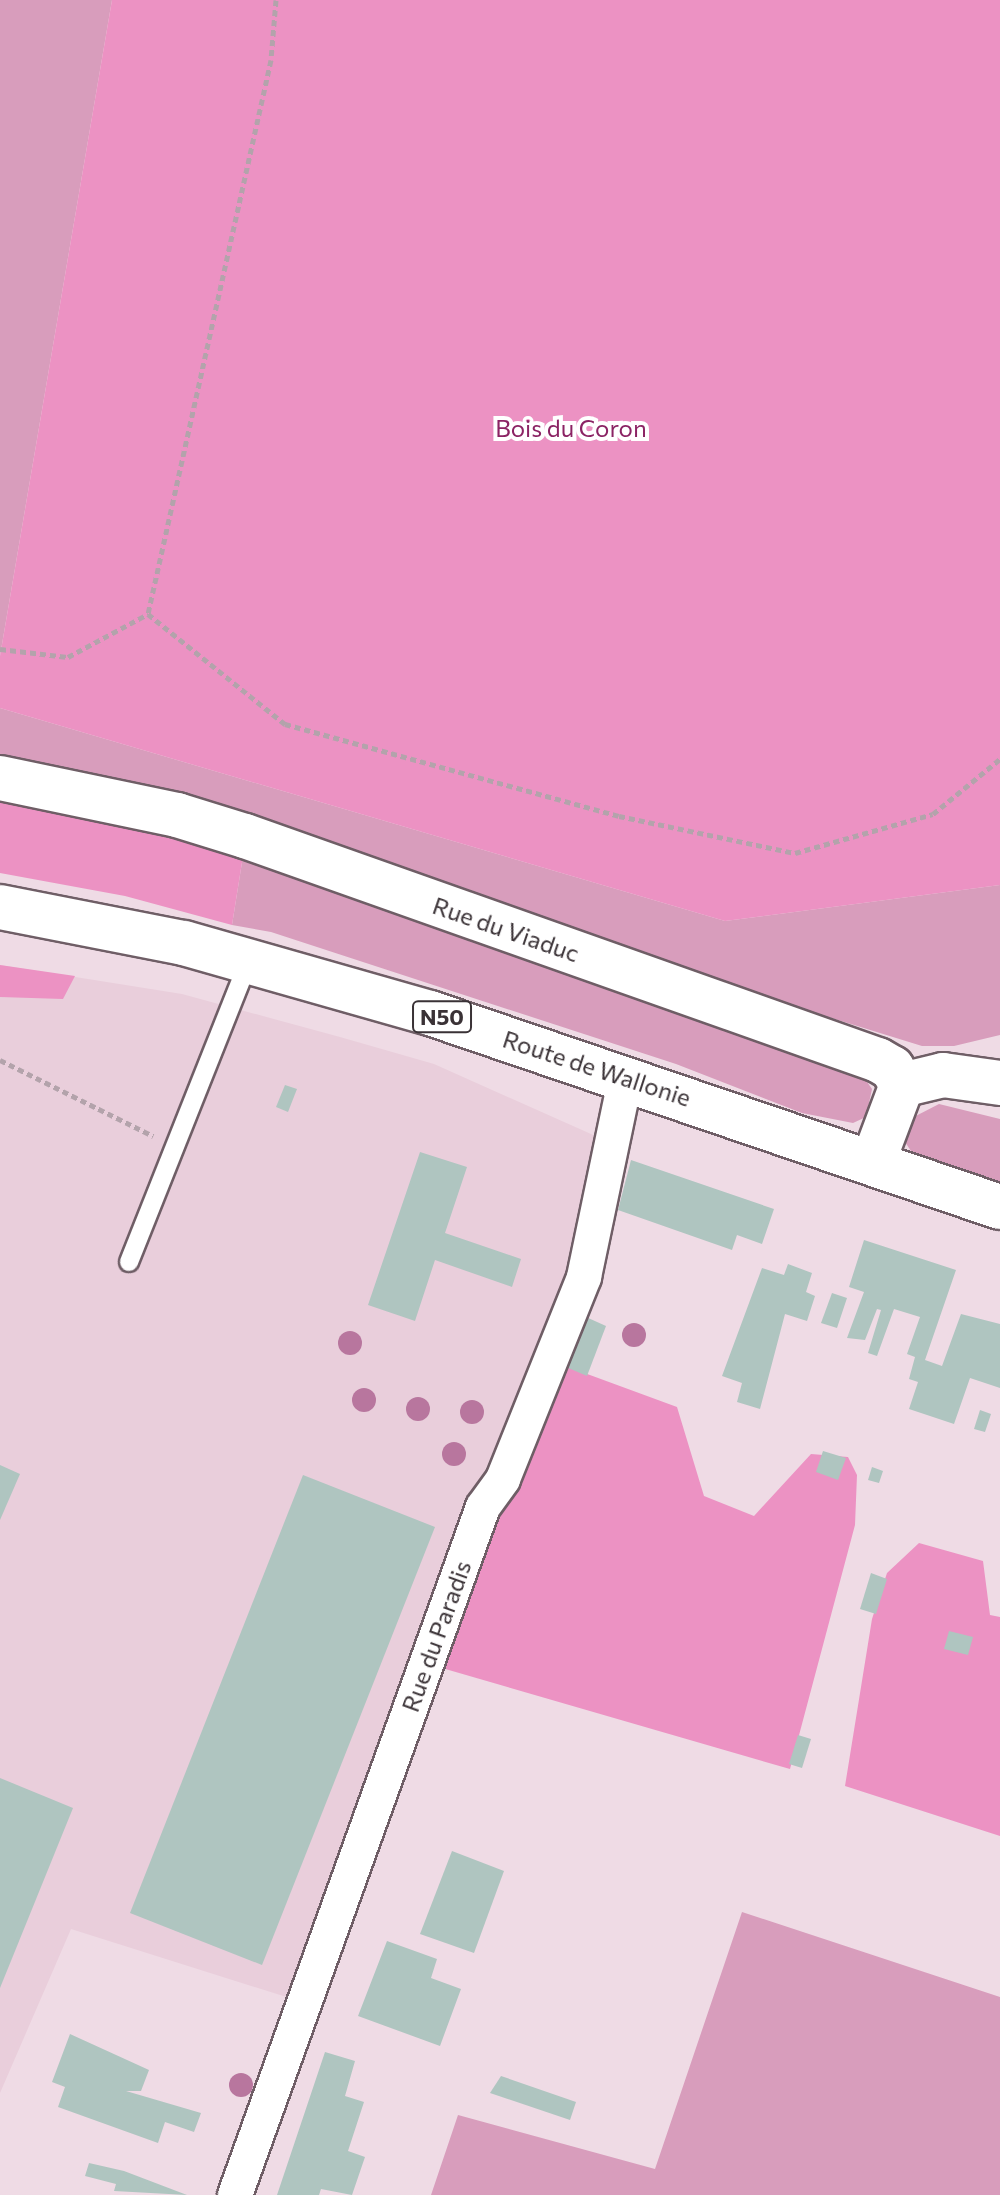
<!DOCTYPE html>
<html>
<head>
<meta charset="utf-8">
<style>
  body { margin:0 }
  #map { position:relative; width:1000px; height:2195px; overflow:hidden; background:#efdbe5; font-family:Commissioner,sans-serif }
  div>[style] { position:absolute }
  .built>* { inset:0; background:#e9cedb }
  .green>* { inset:0; background:#d89dbc }
  .forest>* { inset:0; background:#ec92c3 }
  .building>* { inset:0; background:#afc5c0 }
  .path>* { height:5px; margin-top:-2.5px; transform-origin:0; background:repeating-linear-gradient(90deg,#b3a3ab 0 6px,transparent 0 10px) }
  .roads { filter:drop-shadow(2px 0 #6f5e66) drop-shadow(-2px 0 #6f5e66) drop-shadow(0 2px #6f5e66) drop-shadow(0 -2px #6f5e66) }
  .lane>* { height:18px; margin:-9px; padding:0 9px; transform-origin:9px; border-radius:9px; background:#fff }
  .street>* { height:34px; margin:-17px; padding:0 17px; transform-origin:17px; border-radius:17px; background:#fff }
  .secondary>* { height:44px; margin:-22px; padding:0 22px; transform-origin:22px; border-radius:22px; background:#fff }
  .primary>* { height:44px; margin:-22px; padding:0 22px; transform-origin:22px; border-radius:22px; background:#fff }
  .trees>* { width:24px; height:24px; margin:-12px; border-radius:50%; background:#b8769e }
  span { translate:-50% -50%; white-space:nowrap; text-align:center; line-height:1.15; -webkit-text-stroke:8px #fff; paint-order:stroke }
  .shield-label span { padding:2px 6px; background:#fff; border:2px solid; border-radius:6px; -webkit-text-stroke-width:0 }
  .shield-label { font-size:22px; color:#3a3236; font-weight:700 }
  .park-label { font-size:24px; color:#8b2364 }
  .street-label { font-size:24px; color:#3a3236 }
</style>
</head>
<body>
<div id="map">
  <div class="built">
    <i style="clip-path:polygon(0 965px,182px 994px,340px 1037px,434px 1064px,600px 1138px,569px 1281px,477px 1488px,296px 2000px,71px 1929px,0 2093px)"></i>
  </div>
  <div class="green">
    <i style="clip-path:polygon(0 0,112px 0,0 656px)"></i>
    <i style="clip-path:polygon(0 708px,725px 921px,1000px 885px,1000px 1035px,954px 1046px,922px 1046px,0 761px)"></i>
    <i style="clip-path:polygon(243px 856px,863px 1076px,872px 1089px,866px 1117px,853px 1123px,802px 1113px,676px 1064px,271px 932px,232px 925px)"></i>
    <i style="clip-path:polygon(939px 1104px,1000px 1119px,1000px 1184px,911px 1151px,903px 1139px,906px 1121px)"></i>
    <i style="clip-path:polygon(742px 1912px,1000px 1997px,1000px 2195px,431px 2195px,458px 2115px,655px 2169px)"></i>
  </div>
  <div class="forest">
    <i style="clip-path:polygon(112px 0,1000px 0,1000px 885px,725px 921px,0 708px,0 656px)"></i>
    <i style="clip-path:polygon(0 798px,158px 828px,243px 856px,232px 925px,125px 896px,0 873px)"></i>
    <i style="clip-path:polygon(0 965px,75px 976px,63px 999px,0 997px)"></i>
    <i style="clip-path:polygon(560px 1364px,677px 1407px,704px 1496px,754px 1516px,811px 1454px,848px 1457px,857px 1475px,855px 1525px,790px 1769px,435px 1666px)"></i>
    <i style="clip-path:polygon(919px 1543px,983px 1561px,990px 1615px,1000px 1617px,1000px 1836px,845px 1786px,872px 1619px,887px 1573px)"></i>
  </div>
  <div class="building">
    <i style="clip-path:polygon(285px 1085px,297px 1089px,288px 1112px,276px 1107px)"></i>
    <i style="clip-path:polygon(420px 1152px,467px 1167px,445px 1233px,521px 1259px,512px 1287px,435px 1260px,415px 1321px,368px 1305px)"></i>
    <i style="clip-path:polygon(631px 1160px,774px 1209px,762px 1244px,737px 1235px,732px 1250px,618px 1210px)"></i>
    <i style="clip-path:polygon(864px 1240px,956px 1270px,925px 1360px,942px 1366px,961px 1314px,1000px 1324px,1000px 1388px,970px 1378px,954px 1424px,909px 1409px,918px 1382px,909px 1379px,915px 1357px,907px 1354px,920px 1317px,894px 1309px,877px 1356px,868px 1353px,881px 1310px,877px 1309px,865px 1340px,847px 1338px,864px 1292px,849px 1287px)"></i>
    <i style="clip-path:polygon(788px 1264px,812px 1273px,806px 1292px,815px 1296px,807px 1321px,785px 1314px,760px 1409px,737px 1402px,742px 1383px,722px 1376px,762px 1268px,784px 1275px)"></i>
    <i style="clip-path:polygon(832px 1293px,847px 1298px,837px 1328px,821px 1323px)"></i>
    <i style="clip-path:polygon(586px 1317px,606px 1326px,587px 1376px,566px 1367px)"></i>
    <i style="clip-path:polygon(980px 1410px,991px 1414px,985px 1432px,974px 1429px)"></i>
    <i style="clip-path:polygon(823px 1451px,846px 1458px,838px 1480px,816px 1472px)"></i>
    <i style="clip-path:polygon(0 1465px,20px 1474px,0 1520px)"></i>
    <i style="clip-path:polygon(872px 1467px,883px 1471px,879px 1483px,868px 1480px)"></i>
    <i style="clip-path:polygon(303px 1475px,435px 1527px,262px 1965px,130px 1913px)"></i>
    <i style="clip-path:polygon(871px 1573px,887px 1579px,876px 1614px,860px 1609px)"></i>
    <i style="clip-path:polygon(949px 1631px,973px 1637px,968px 1655px,944px 1649px)"></i>
    <i style="clip-path:polygon(798px 1735px,811px 1739px,802px 1768px,789px 1764px)"></i>
    <i style="clip-path:polygon(0 1778px,73px 1808px,0 1988px)"></i>
    <i style="clip-path:polygon(452px 1851px,504px 1871px,474px 1953px,420px 1934px)"></i>
    <i style="clip-path:polygon(387px 1941px,437px 1959px,431px 1978px,461px 1989px,440px 2046px,358px 2016px)"></i>
    <i style="clip-path:polygon(70px 2034px,149px 2070px,141px 2091px,126px 2091px,201px 2113px,194px 2132px,165px 2122px,158px 2143px,58px 2107px,65px 2087px,52px 2082px)"></i>
    <i style="clip-path:polygon(325px 2052px,355px 2061px,345px 2096px,364px 2102px,348px 2151px,365px 2157px,352px 2195px,321px 2189px,319px 2195px,277px 2195px)"></i>
    <i style="clip-path:polygon(501px 2076px,576px 2102px,570px 2120px,490px 2093px)"></i>
    <i style="clip-path:polygon(89px 2163px,124px 2171px,187px 2195px,114px 2191px,116px 2184px,85px 2176px)"></i>
  </div>
  <div class="path">
    <i style="left:276px;top:0;width:60px;rotate:94.8deg"></i>
    <i style="left:271px;top:60px;width:567px;rotate:102.52deg"></i>
    <i style="left:148px;top:614px;width:176px;rotate:38.8deg"></i>
    <i style="left:285px;top:724px;width:346px;rotate:15.4deg"></i>
    <i style="left:619px;top:816px;width:180px;rotate:11.9deg"></i>
    <i style="left:795px;top:853px;width:143px;rotate:-15.8deg"></i>
    <i style="left:933px;top:814px;width:87px;rotate:-39.4deg"></i>
    <i style="left:0;top:649px;width:68px;rotate:6.7deg"></i>
    <i style="left:68px;top:657px;width:91px;rotate:-28.3deg"></i>
    <i style="left:0;top:1060px;width:171px;rotate:26.4deg"></i>
  </div>
  <div class="roads">
    <div class="lane">
      <i style="left:129px;top:1262px;width:325px;rotate:-68.3deg"></i>
    </div>
    <div class="street">
      <i style="left:235px;top:2195px;width:731px;rotate:-70.18deg"></i>
      <i style="left:483px;top:1507px;width:34px;rotate:-54deg"></i>
      <i style="left:503px;top:1479px;width:218px;rotate:-68.1deg"></i>
      <i style="left:584px;top:1277px;width:205px;rotate:-78.2deg"></i>
    </div>
    <div class="secondary">
      <i style="left:0;top:778px;width:181px;rotate:11.8deg"></i>
      <i style="left:177px;top:815px;width:71px;rotate:17.2deg"></i>
      <i style="left:245px;top:836px;width:671px;rotate:19.49deg"></i>
      <i style="left:878px;top:1060px;width:16px;rotate:30deg"></i>
      <i style="left:892px;top:1068px;width:20px;rotate:60deg"></i>
      <i style="left:902px;top:1085px;width:42px;rotate:-13.7deg"></i>
      <i style="left:943px;top:1075px;width:58px;rotate:8deg"></i>
      <i style="left:873px;top:1162px;width:82px;rotate:-69.4deg"></i>
    </div>
    <div class="primary">
      <i style="left:0;top:907px;width:187px;rotate:11.1deg"></i>
      <i style="left:184px;top:943px;width:256px;rotate:15.9deg"></i>
      <i style="left:430px;top:1013px;width:602px;rotate:18.8deg"></i>
    </div>
  </div>
  <div class="trees">
    <i style="left:634px;top:1335px"></i>
    <i style="left:350px;top:1343px"></i>
    <i style="left:364px;top:1400px"></i>
    <i style="left:418px;top:1409px"></i>
    <i style="left:472px;top:1412px"></i>
    <i style="left:454px;top:1454px"></i>
    <i style="left:241px;top:2085px"></i>
  </div>
  <div class="shield-label">
    <span style="left:442px;top:1017px">N50</span>
  </div>
  <div class="park-label">
    <span style="left:571px;top:428px">Bois du Coron</span>
  </div>
  <div class="street-label">
    <span style="left:506px;top:929px;rotate:19deg">Rue du Viaduc</span>
    <span style="left:597px;top:1068px;rotate:18deg">Route de Wallonie</span>
    <span style="left:436px;top:1636px;rotate:-70deg">Rue du Paradis</span>
  </div>
</div>
</body>
</html>
